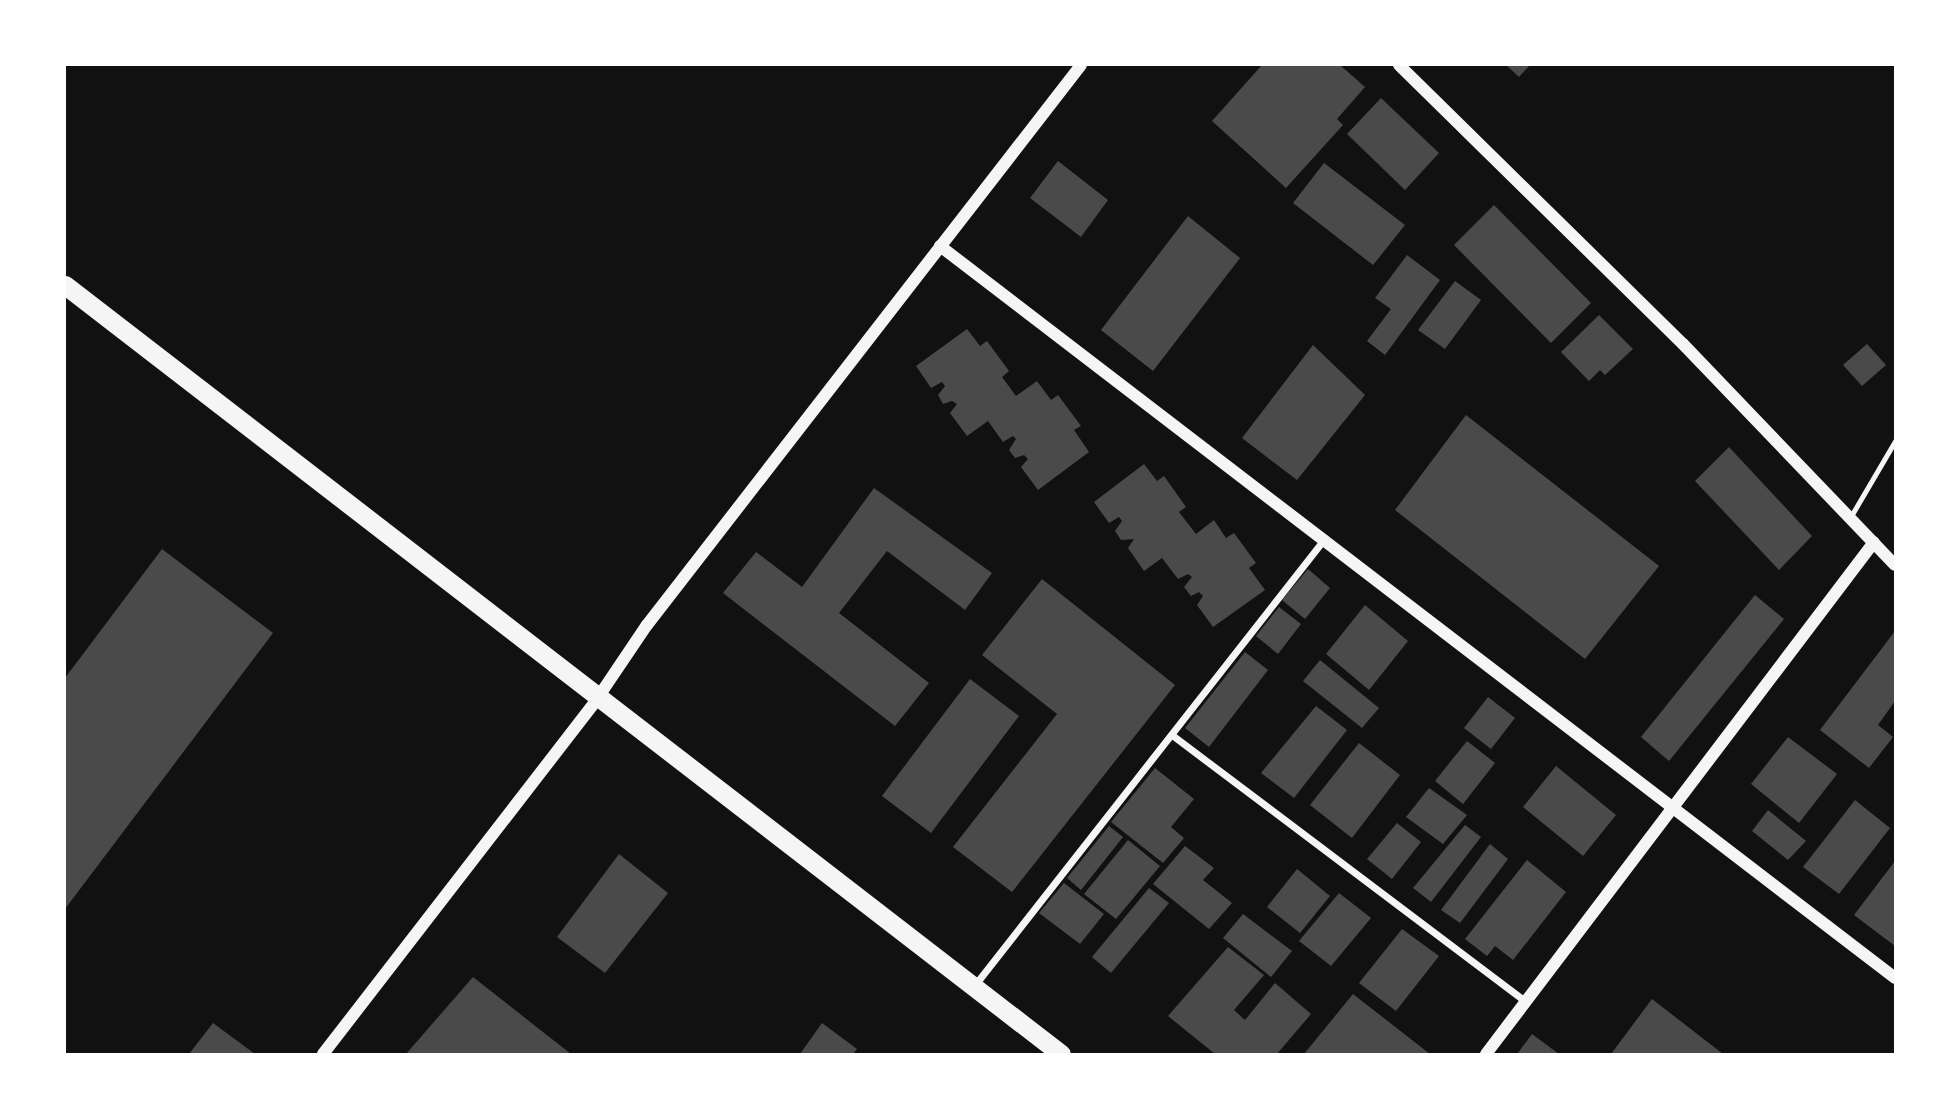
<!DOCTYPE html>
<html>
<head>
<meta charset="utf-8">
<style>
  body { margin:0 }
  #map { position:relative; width:1960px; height:1119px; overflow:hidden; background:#111; font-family:"Crimson Pro",serif }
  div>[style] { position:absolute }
  .building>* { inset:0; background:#4a4a4a }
  .service>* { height:5px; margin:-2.5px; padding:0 2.5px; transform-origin:2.5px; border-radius:2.5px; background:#f5f5f5 }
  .minor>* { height:7px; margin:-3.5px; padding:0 3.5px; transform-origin:3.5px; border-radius:3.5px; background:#f5f5f5 }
  .tertiary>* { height:12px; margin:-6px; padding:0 6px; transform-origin:6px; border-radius:6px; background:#f5f5f5 }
  .trunk>* { height:19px; margin:-9.5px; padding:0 9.5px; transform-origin:9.5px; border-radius:9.5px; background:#f5f5f5 }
  span { translate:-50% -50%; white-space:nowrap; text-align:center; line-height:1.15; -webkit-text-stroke:7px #fff; paint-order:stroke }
  .frame { position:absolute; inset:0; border:66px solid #fff; pointer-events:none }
</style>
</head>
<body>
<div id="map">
  <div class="building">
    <i style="clip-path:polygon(1262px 65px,1340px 65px,1365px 87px,1337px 119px,1343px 125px,1286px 188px,1212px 121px)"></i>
    <i style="clip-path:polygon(1506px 65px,1530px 65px,1519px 77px)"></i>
    <i style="clip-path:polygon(1381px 98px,1439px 153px,1405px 190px,1347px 134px)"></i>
    <i style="clip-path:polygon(1058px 161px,1108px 200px,1081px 237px,1030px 198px)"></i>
    <i style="clip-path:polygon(1324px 163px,1405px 225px,1373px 265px,1293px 203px)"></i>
    <i style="clip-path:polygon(1494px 205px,1591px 303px,1551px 343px,1454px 245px)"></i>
    <i style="clip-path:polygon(1188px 216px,1240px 258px,1153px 371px,1101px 330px)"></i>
    <i style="clip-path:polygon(1407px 255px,1440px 280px,1385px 355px,1367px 341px,1391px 309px,1375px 298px)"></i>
    <i style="clip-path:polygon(1455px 281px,1481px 300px,1445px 349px,1418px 330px)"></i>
    <i style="clip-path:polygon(1599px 315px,1633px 349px,1605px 375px,1600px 370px,1589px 381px,1561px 352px)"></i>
    <i style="clip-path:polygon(967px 329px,980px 346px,987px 341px,1009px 371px,1002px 377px,1016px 396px,1037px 381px,1051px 400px,1058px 395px,1081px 426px,1074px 430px,1089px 452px,1038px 490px,1021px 467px,1028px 459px,1024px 455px,1015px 458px,1009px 450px,1016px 439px,1013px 436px,1003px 442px,988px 421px,967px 436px,950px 413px,957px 404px,952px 401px,943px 404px,938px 395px,945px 386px,942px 382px,931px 388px,916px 366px)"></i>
    <i style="clip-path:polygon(1867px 344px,1886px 365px,1862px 386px,1843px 365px)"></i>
    <i style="clip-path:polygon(1313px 345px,1365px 395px,1297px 480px,1242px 438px)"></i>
    <i style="clip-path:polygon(1466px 415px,1659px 566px,1585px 659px,1395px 510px)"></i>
    <i style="clip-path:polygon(1729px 447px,1812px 536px,1779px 570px,1695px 481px)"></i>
    <i style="clip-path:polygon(1144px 464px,1157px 481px,1164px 476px,1186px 507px,1179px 512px,1196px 534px,1214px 520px,1226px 538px,1234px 533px,1256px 563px,1249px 568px,1265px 590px,1213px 627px,1197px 605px,1203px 596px,1199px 592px,1191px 596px,1184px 587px,1192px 577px,1188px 574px,1178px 579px,1162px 558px,1144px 571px,1128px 548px,1134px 539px,1121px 540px,1115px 531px,1122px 521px,1119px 517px,1109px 523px,1094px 502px)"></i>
    <i style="clip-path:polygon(874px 488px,992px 573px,965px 610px,887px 551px,839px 613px,929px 683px,895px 726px,723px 593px,756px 552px,802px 587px)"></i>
    <i style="clip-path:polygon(162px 549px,273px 633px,65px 909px,65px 678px)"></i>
    <i style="clip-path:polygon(1308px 569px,1330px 588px,1305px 619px,1282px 600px)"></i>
    <i style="clip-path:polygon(1042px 579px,1175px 685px,1012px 892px,953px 847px,1057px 714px,982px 655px)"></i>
    <i style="clip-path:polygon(1755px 595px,1784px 619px,1669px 761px,1641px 737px)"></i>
    <i style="clip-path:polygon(1365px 605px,1408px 641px,1369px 690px,1326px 654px)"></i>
    <i style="clip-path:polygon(1279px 607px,1301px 624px,1278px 654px,1256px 636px)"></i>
    <i style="clip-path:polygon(1895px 631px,1895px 701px,1878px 725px,1893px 737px,1869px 768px,1820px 730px)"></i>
    <i style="clip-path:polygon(1245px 652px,1268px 670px,1209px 747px,1185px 728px)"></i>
    <i style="clip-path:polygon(1320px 660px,1379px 708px,1362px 728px,1303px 681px)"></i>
    <i style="clip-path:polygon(970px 679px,1019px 716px,931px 833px,882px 796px)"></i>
    <i style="clip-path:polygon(1488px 697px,1515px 718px,1491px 749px,1464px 728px)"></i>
    <i style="clip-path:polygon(1316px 706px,1347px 730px,1294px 798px,1261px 773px)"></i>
    <i style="clip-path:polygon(1788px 737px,1837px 774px,1799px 823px,1751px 784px)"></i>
    <i style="clip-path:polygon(1467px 741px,1495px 763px,1463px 804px,1435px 781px)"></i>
    <i style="clip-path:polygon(1359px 743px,1400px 775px,1352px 838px,1310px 805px)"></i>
    <i style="clip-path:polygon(1556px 766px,1616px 815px,1583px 856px,1523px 807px)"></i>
    <i style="clip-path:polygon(1155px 768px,1194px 799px,1171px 827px,1184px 838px,1163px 863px,1111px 822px)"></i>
    <i style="clip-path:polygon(1429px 788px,1467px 815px,1443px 844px,1406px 817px)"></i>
    <i style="clip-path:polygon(1855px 800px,1890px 828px,1839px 894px,1803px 867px)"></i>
    <i style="clip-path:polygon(1768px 810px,1806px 841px,1788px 860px,1752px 831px)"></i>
    <i style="clip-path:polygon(1397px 823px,1421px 842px,1392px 879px,1367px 859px)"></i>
    <i style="clip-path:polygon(1465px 825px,1481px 837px,1431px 902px,1413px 888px)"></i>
    <i style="clip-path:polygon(1109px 826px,1123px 837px,1081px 890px,1067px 878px)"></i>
    <i style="clip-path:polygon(1128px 840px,1160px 866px,1116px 919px,1084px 894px)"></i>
    <i style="clip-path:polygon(1490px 844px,1508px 859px,1460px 923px,1441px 910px)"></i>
    <i style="clip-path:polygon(1185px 846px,1214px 868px,1203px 880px,1232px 903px,1209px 929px,1153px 884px)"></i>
    <i style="clip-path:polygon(619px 854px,668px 893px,605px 973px,557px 937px)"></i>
    <i style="clip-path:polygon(1527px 860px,1566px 892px,1513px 960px,1495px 946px,1487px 956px,1465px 939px)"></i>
    <i style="clip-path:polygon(1895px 861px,1895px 946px,1854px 915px)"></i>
    <i style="clip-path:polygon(1297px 869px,1330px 896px,1300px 933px,1267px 907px)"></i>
    <i style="clip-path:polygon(1064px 883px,1104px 914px,1080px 944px,1039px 913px)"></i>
    <i style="clip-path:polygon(1149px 888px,1169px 903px,1111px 973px,1092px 957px)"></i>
    <i style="clip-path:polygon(1339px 893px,1371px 918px,1331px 966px,1299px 941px)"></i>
    <i style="clip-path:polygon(1243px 914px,1292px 951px,1271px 977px,1223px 938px)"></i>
    <i style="clip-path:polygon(1402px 929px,1439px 956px,1396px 1011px,1359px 983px)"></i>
    <i style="clip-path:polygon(1228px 947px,1264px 975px,1234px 1010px,1245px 1020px,1275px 983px,1311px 1014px,1277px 1054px,1215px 1054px,1168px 1016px)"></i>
    <i style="clip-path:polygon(473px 977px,571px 1054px,406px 1054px)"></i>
    <i style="clip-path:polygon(1353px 994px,1430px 1054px,1304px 1054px)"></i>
    <i style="clip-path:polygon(1652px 999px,1723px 1054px,1611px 1054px)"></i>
    <i style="clip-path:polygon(213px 1023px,255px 1054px,189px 1054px)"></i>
    <i style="clip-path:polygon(822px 1023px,857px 1049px,853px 1054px,800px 1054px)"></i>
    <i style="clip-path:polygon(1532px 1034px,1559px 1054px,1517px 1054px)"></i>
  </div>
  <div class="service">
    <i style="left:1851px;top:516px;width:87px;rotate:-59.6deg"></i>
  </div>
  <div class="minor">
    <i style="left:1172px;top:735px;width:443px;rotate:37deg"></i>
    <i style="left:974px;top:986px;width:569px;rotate:-51.92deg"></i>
  </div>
  <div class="tertiary">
    <i style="left:1399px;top:65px;width:398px;rotate:44.5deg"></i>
    <i style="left:1683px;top:344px;width:306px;rotate:46.2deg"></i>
    <i style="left:940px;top:246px;width:1203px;rotate:37.47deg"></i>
    <i style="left:323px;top:1054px;width:448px;rotate:-52.3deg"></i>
    <i style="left:597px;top:699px;width:89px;rotate:-56deg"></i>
    <i style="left:647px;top:625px;width:708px;rotate:-52.22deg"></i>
    <i style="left:1486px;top:1054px;width:642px;rotate:-52.84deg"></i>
  </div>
  <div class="trunk">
    <i style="left:65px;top:285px;width:1258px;rotate:37.67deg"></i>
  </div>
  <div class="frame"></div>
</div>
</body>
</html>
